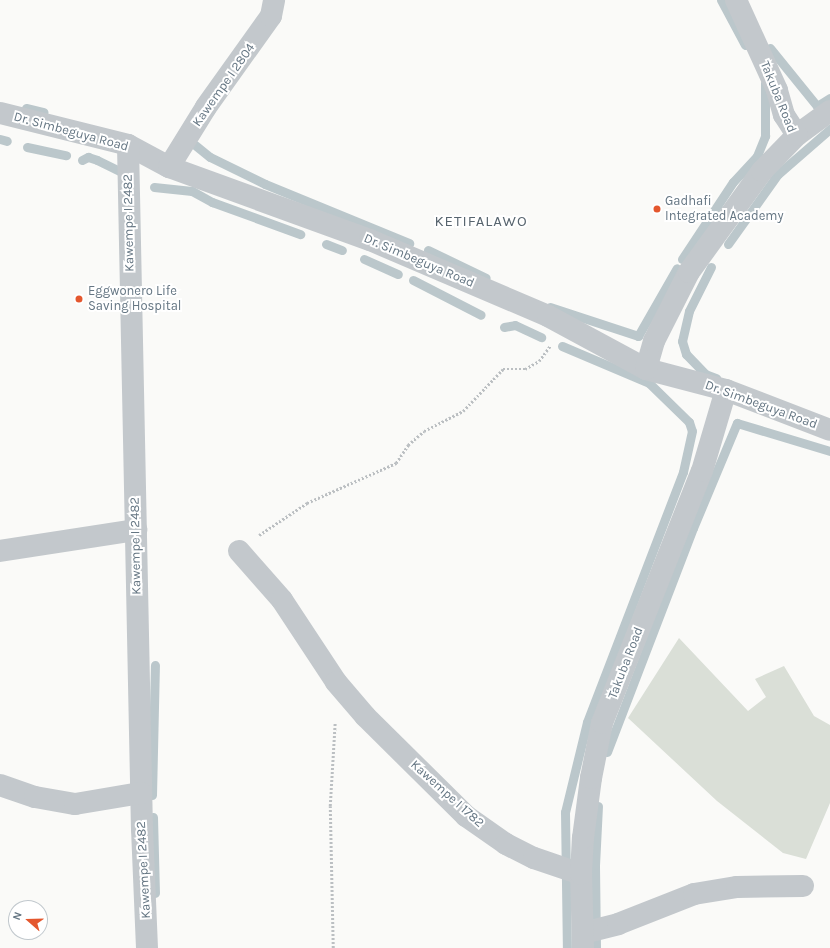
<!DOCTYPE html>
<html>
<head>
<meta charset="utf-8">
<style>
  body { margin:0 }
  #map { position:relative; width:830px; height:948px; overflow:hidden; background:#fafaf8; font-family:Karla,sans-serif }
  div>[style] { position:absolute }
  .green>* { inset:0; background:#dadfd7 }
  .stream>* { height:9px; margin:-4.5px; padding:0 4.5px; transform-origin:4.5px; border-radius:4.5px; background:#bbc7cb }
  .path>* { height:2.5px; margin-top:-1.25px; transform-origin:0; background:repeating-linear-gradient(90deg,#bbbfc2 0 2px,transparent 0 4px) }
  .minor>* { height:22px; margin:-11px; padding:0 11px; transform-origin:11px; border-radius:11px; background:#c3c8cc }
  .dots>* { width:11px; height:11px; translate:-50% -50%; box-sizing:border-box; border:2px solid #fff; border-radius:50% }
  span { translate:-50% -50%; white-space:nowrap; text-align:center; line-height:1.15; -webkit-text-stroke:4px #fff; paint-order:stroke }
  .street-label { font-size:13px; color:#657683 }
  .poi-label { font-size:13px; color:#657683 }
  .left { translate:0 -50%; text-align:left }
  .quarter-label { font-size:15px; color:#57646e; letter-spacing:1px }
  .north { position:absolute; left:8px; top:900px; width:40px; height:40px; box-sizing:border-box; background:#fff; border:1px solid #c1c8cd; border-radius:50%; rotate:290deg; font-size:11px; font-weight:700; line-height:16px; text-align:center; color:#657683 }
  .north::after { content:''; display:block; margin:auto; width:14px; height:18px; background:#e4572e; clip-path:polygon(50% 0,100% 100%,50% 72%,0 100%) }
</style>
</head>
<body>
<div id="map">
  <div class="green">
    <i style="clip-path:polygon(679px 638px,748px 711px,766px 697px,755px 679px,784px 666px,814px 716px,830px 725px,830px 803px,806px 859px,783px 853px,717px 801px,628px 718px)"></i>
  </div>
  <div class="stream">
    <i style="left:721px;top:0;width:51px;rotate:61.9deg"></i>
    <i style="left:770px;top:48px;width:75px;rotate:51deg"></i>
    <i style="left:817px;top:106px;width:15px;rotate:-32deg"></i>
    <i style="left:26px;top:108px;width:18px;rotate:13deg"></i>
    <i style="left:0;top:139px;width:7px;rotate:16deg"></i>
    <i style="left:195px;top:145px;width:19px;rotate:39deg"></i>
    <i style="left:210px;top:157px;width:61px;rotate:26.1deg"></i>
    <i style="left:265px;top:184px;width:156px;rotate:22.3deg"></i>
    <i style="left:27px;top:147px;width:40px;rotate:12deg"></i>
    <i style="left:82px;top:160px;width:7px;rotate:-27deg"></i>
    <i style="left:88px;top:157px;width:9px;rotate:18deg"></i>
    <i style="left:97px;top:160px;width:25px;rotate:26deg"></i>
    <i style="left:154px;top:187px;width:38px;rotate:6deg"></i>
    <i style="left:192px;top:191px;width:23px;rotate:29deg"></i>
    <i style="left:212px;top:202px;width:94px;rotate:20deg"></i>
    <i style="left:326px;top:244px;width:17px;rotate:21deg"></i>
    <i style="left:728px;top:244px;width:86px;rotate:-54.5deg"></i>
    <i style="left:778px;top:174px;width:69px;rotate:-40.9deg"></i>
    <i style="left:428px;top:250px;width:64px;rotate:25.8deg"></i>
    <i style="left:364px;top:259px;width:37px;rotate:24deg"></i>
    <i style="left:682px;top:259px;width:92px;rotate:-56.5deg"></i>
    <i style="left:733px;top:182px;width:35px;rotate:-47deg"></i>
    <i style="left:757px;top:156px;width:22px;rotate:-68deg"></i>
    <i style="left:765px;top:136px;width:53px;rotate:-90deg"></i>
    <i style="left:711px;top:267px;width:49px;rotate:116.6deg"></i>
    <i style="left:689px;top:311px;width:31px;rotate:103deg"></i>
    <i style="left:682px;top:341px;width:14px;rotate:73deg"></i>
    <i style="left:686px;top:354px;width:28px;rotate:46deg"></i>
    <i style="left:705px;top:374px;width:12px;rotate:20deg"></i>
    <i style="left:413px;top:280px;width:76px;rotate:27.2deg"></i>
    <i style="left:550px;top:307px;width:93px;rotate:18.2deg"></i>
    <i style="left:638px;top:336px;width:78px;rotate:-60.2deg"></i>
    <i style="left:504px;top:327px;width:11px;rotate:-10deg"></i>
    <i style="left:515px;top:325px;width:29px;rotate:25deg"></i>
    <i style="left:562px;top:346px;width:95px;rotate:23deg"></i>
    <i style="left:649px;top:383px;width:56px;rotate:44.3deg"></i>
    <i style="left:689px;top:422px;width:9px;rotate:72deg"></i>
    <i style="left:692px;top:431px;width:42px;rotate:102.4deg"></i>
    <i style="left:683px;top:472px;width:268px;rotate:111deg"></i>
    <i style="left:587px;top:722px;width:93px;rotate:103.7deg"></i>
    <i style="left:565px;top:812px;width:136px;rotate:89.2deg"></i>
    <i style="left:607px;top:752px;width:240px;rotate:-69deg"></i>
    <i style="left:693px;top:528px;width:114px;rotate:-67.3deg"></i>
    <i style="left:737px;top:423px;width:97px;rotate:16.8deg"></i>
    <i style="left:152px;top:795px;width:130px;rotate:-88.7deg"></i>
    <i style="left:153px;top:817px;width:76px;rotate:88.5deg"></i>
    <i style="left:596px;top:948px;width:83px;rotate:-90.7deg"></i>
    <i style="left:595px;top:865px;width:59px;rotate:-87.1deg"></i>
  </div>
  <div class="path">
    <i style="left:259px;top:535px;width:58px;rotate:-33.7deg"></i>
    <i style="left:307px;top:503px;width:98px;rotate:-24.2deg"></i>
    <i style="left:396px;top:463px;width:22px;rotate:-56deg"></i>
    <i style="left:408px;top:445px;width:21px;rotate:-41deg"></i>
    <i style="left:424px;top:431px;width:44px;rotate:-27.1deg"></i>
    <i style="left:463px;top:411px;width:58px;rotate:-46.4deg"></i>
    <i style="left:503px;top:369px;width:22px"></i>
    <i style="left:525px;top:369px;width:16px;rotate:-30deg"></i>
    <i style="left:539px;top:361px;width:19px;rotate:-54deg"></i>
    <i style="left:333px;top:948px;width:142px;rotate:-91.2deg"></i>
    <i style="left:330px;top:806px;width:83px;rotate:-86.6deg"></i>
  </div>
  <div class="minor">
    <i style="left:0;top:113px;width:132px;rotate:14deg"></i>
    <i style="left:128px;top:145px;width:47px;rotate:28.2deg"></i>
    <i style="left:169px;top:167px;width:214px;rotate:20deg"></i>
    <i style="left:370px;top:240px;width:194px;rotate:23.1deg"></i>
    <i style="left:548px;top:316px;width:111px;rotate:28.4deg"></i>
    <i style="left:646px;top:369px;width:83px;rotate:14.7deg"></i>
    <i style="left:726px;top:390px;width:111px;rotate:21deg"></i>
    <i style="left:797px;top:135px;width:41px;rotate:-36deg"></i>
    <i style="left:128px;top:145px;width:684px;rotate:88.83deg"></i>
    <i style="left:142px;top:829px;width:119px;rotate:87.6deg"></i>
    <i style="left:169px;top:167px;width:70px;rotate:-58.3deg"></i>
    <i style="left:206px;top:107px;width:112px;rotate:-54.5deg"></i>
    <i style="left:271px;top:16px;width:16px;rotate:-79deg"></i>
    <i style="left:646px;top:369px;width:29px;rotate:-74deg"></i>
    <i style="left:654px;top:341px;width:77px;rotate:-63.1deg"></i>
    <i style="left:689px;top:272px;width:125px;rotate:-54.1deg"></i>
    <i style="left:762px;top:171px;width:50px;rotate:-45.8deg"></i>
    <i style="left:797px;top:135px;width:24px;rotate:-123deg"></i>
    <i style="left:784px;top:115px;width:26px;rotate:-106deg"></i>
    <i style="left:777px;top:90px;width:99px;rotate:-114.5deg"></i>
    <i style="left:0;top:551px;width:138px;rotate:-8.8deg"></i>
    <i style="left:239px;top:551px;width:65px;rotate:48.7deg"></i>
    <i style="left:282px;top:600px;width:98px;rotate:56.6deg"></i>
    <i style="left:336px;top:682px;width:45px;rotate:49.5deg"></i>
    <i style="left:365px;top:716px;width:142px;rotate:44.7deg"></i>
    <i style="left:466px;top:816px;width:49px;rotate:35deg"></i>
    <i style="left:506px;top:844px;width:31px;rotate:27deg"></i>
    <i style="left:534px;top:858px;width:50px;rotate:18.8deg"></i>
    <i style="left:0;top:785px;width:37px;rotate:19deg"></i>
    <i style="left:35px;top:797px;width:41px;rotate:9.9deg"></i>
    <i style="left:75px;top:804px;width:67px;rotate:-9.5deg"></i>
    <i style="left:583px;top:933px;width:36px;rotate:-14deg"></i>
    <i style="left:618px;top:924px;width:82px;rotate:-21.5deg"></i>
    <i style="left:694px;top:894px;width:44px;rotate:-9.2deg"></i>
    <i style="left:737px;top:887px;width:66px;rotate:-0.9deg"></i>
    <i style="left:583px;top:948px;width:74px;rotate:-91.5deg"></i>
    <i style="left:581px;top:874px;width:36px;rotate:-87deg"></i>
    <i style="left:583px;top:838px;width:61px;rotate:-82.4deg"></i>
    <i style="left:591px;top:778px;width:56px;rotate:-78.7deg"></i>
    <i style="left:602px;top:723px;width:271px;rotate:-68.4deg"></i>
    <i style="left:702px;top:471px;width:84px;rotate:-73.5deg"></i>
  </div>
  <div class="dots">
    <i style="left:657px;top:209px;background:#e4572e"></i>
    <i style="left:79px;top:299px;background:#e4572e"></i>
  </div>
  <div class="street-label">
    <span style="left:224px;top:85px;rotate:-55deg">Kawempe I 2804</span>
    <span style="left:778px;top:97px;rotate:68deg">Takuba Road</span>
    <span style="left:71px;top:132px;rotate:15deg">Dr. Simbeguya Road</span>
    <span style="left:129px;top:223px;rotate:-91deg">Kawempe I 2482</span>
    <span style="left:419px;top:261px;rotate:23deg">Dr. Simbeguya Road</span>
    <span style="left:761px;top:405px;rotate:20deg">Dr. Simbeguya Road</span>
    <span style="left:136px;top:546px;rotate:-91deg">Kawempe I 2482</span>
    <span style="left:626px;top:663px;rotate:-69deg">Takuba Road</span>
    <span style="left:447px;top:794px;rotate:42deg">Kawempe I 1782</span>
    <span style="left:144px;top:870px;rotate:-93deg">Kawempe I 2482</span>
  </div>
  <div class="poi-label">
    <span class="left" style="left:665px;top:209px">Gadhafi<br>Integrated Academy</span>
    <span class="left" style="left:88px;top:299px">Eggwonero Life<br>Saving Hospital</span>
  </div>
  <div class="quarter-label">
    <span style="left:481px;top:222px">KETIFALAWO</span>
  </div>
  <div class="north">N</div>
</div>
</body>
</html>
